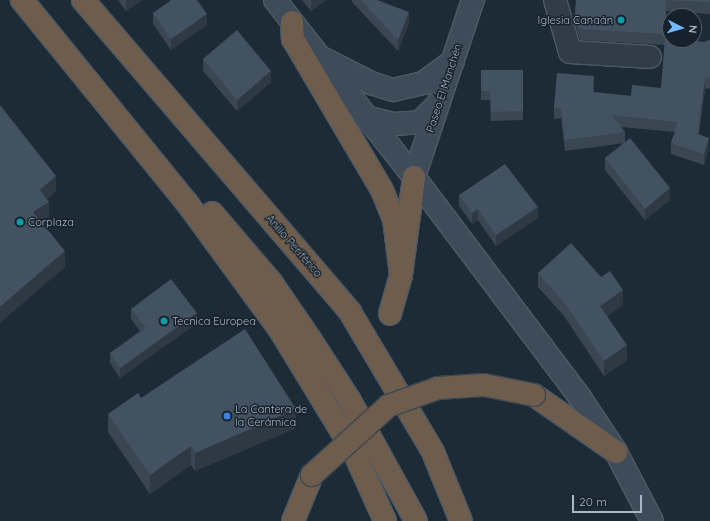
<!DOCTYPE html>
<html>
<head>
<meta charset="utf-8">
<style>
  body { margin:0 }
  #map { position:relative; width:710px; height:521px; overflow:hidden; background:#1d2b36; font-family:Quicksand,sans-serif }
  div>[style] { position:absolute }
  .roads { filter:drop-shadow(1px 0 #4e5a65) drop-shadow(-1px 0 #4e5a65) drop-shadow(0 1px #4e5a65) drop-shadow(0 -1px #4e5a65) }
  .street>* { height:22px; margin:-11px; padding:0 11px; transform-origin:11px; border-radius:11px; background:#303c47 }
  .secondary>* { height:22px; margin:-11px; padding:0 11px; transform-origin:11px; border-radius:11px; background:#3e4c5a }
  .highway>* { height:22px; margin:-11px; padding:0 11px; transform-origin:11px; border-radius:11px; background:#6e5d4d }
  .bridges { filter:drop-shadow(1px 0 #3b4751) drop-shadow(-1px 0 #3b4751) drop-shadow(0 1px #3b4751) drop-shadow(0 -1px #3b4751) }
  .highway-bridge>* { height:22px; margin:-11px; padding:0 11px; transform-origin:11px; border-radius:11px; background:#6e5d4d }
  .wall>* { inset:0; background:#3a4753 }
  .shaded-wall>* { inset:0; background:#2f3944 }
  .building>* { inset:0; background:#435261 }
  .dots>* { width:11px; height:11px; translate:-50% -50%; box-sizing:border-box; border:2px solid #16212b; border-radius:50% }
  span { translate:-50% -50%; white-space:nowrap; text-align:center; line-height:1.15; -webkit-text-stroke:3px #16212b; paint-order:stroke }
  .poi-label { font-size:11px; color:#aab7c5 }
  .right { translate:-100% -50%; text-align:right }
  .left { translate:0 -50%; text-align:left }
  .street-label { font-size:11px; color:#aab7c5 }
  .north { position:absolute; left:662px; top:8px; width:40px; height:40px; box-sizing:border-box; background:#16212b; border:1px solid #515d69; border-radius:50%; rotate:96deg; font-size:11px; font-weight:700; line-height:16px; text-align:center; color:#aab7c5 }
  .north::after { content:''; display:block; margin:auto; width:14px; height:18px; background:#74b9ff; clip-path:polygon(50% 0,100% 100%,50% 72%,0 100%) }
  .scale { position:absolute; left:572px; top:495px; width:70px; height:18px; box-sizing:border-box; border:2px solid #aab7c5; border-top:0; padding-left:5px; font-size:12px; line-height:14px; white-space:nowrap; color:#aab7c5; -webkit-text-stroke:3px #16212b; paint-order:stroke }
</style>
</head>
<body>
<div id="map">
  <div class="roads">
    <div class="street">
      <i style="left:555px;top:0;width:54px;rotate:73.9deg"></i>
      <i style="left:570px;top:52px;width:80px;rotate:3.6deg"></i>
    </div>
    <div class="secondary">
      <i style="left:275px;top:0;width:225px;rotate:51.9deg"></i>
      <i style="left:414px;top:177px;width:274px;rotate:53deg"></i>
      <i style="left:579px;top:396px;width:67px;rotate:56.5deg"></i>
      <i style="left:616px;top:452px;width:78px;rotate:62.4deg"></i>
      <i style="left:324px;top:59px;width:53px;rotate:27.1deg"></i>
      <i style="left:371px;top:83px;width:23px;rotate:18deg"></i>
      <i style="left:393px;top:90px;width:31px;rotate:-13deg"></i>
      <i style="left:423px;top:83px;width:37px;rotate:-36deg"></i>
      <i style="left:365px;top:117px;width:30px;rotate:14deg"></i>
      <i style="left:394px;top:124px;width:26px;rotate:-4deg"></i>
      <i style="left:420px;top:122px;width:25px;rotate:-45deg"></i>
      <i style="left:414px;top:177px;width:187px;rotate:-71.6deg"></i>
    </div>
    <div class="highway">
      <i style="left:22px;top:0;width:262px;rotate:50.9deg"></i>
      <i style="left:187px;top:203px;width:157px;rotate:53.8deg"></i>
      <i style="left:280px;top:330px;width:140px;rotate:58.7deg"></i>
      <i style="left:353px;top:450px;width:78px;rotate:65.7deg"></i>
      <i style="left:83px;top:0;width:411px;rotate:49.4deg"></i>
      <i style="left:350px;top:312px;width:163px;rotate:59.3deg"></i>
      <i style="left:433px;top:452px;width:74px;rotate:67.9deg"></i>
      <i style="left:292px;top:22px;width:17px;rotate:87deg"></i>
      <i style="left:293px;top:39px;width:175px;rotate:59.5deg"></i>
      <i style="left:382px;top:190px;width:31px;rotate:68deg"></i>
      <i style="left:394px;top:219px;width:56px;rotate:82.9deg"></i>
      <i style="left:212px;top:213px;width:91px;rotate:49.5deg"></i>
      <i style="left:271px;top:282px;width:69px;rotate:55.6deg"></i>
      <i style="left:310px;top:339px;width:72px;rotate:57deg"></i>
      <i style="left:349px;top:399px;width:139px;rotate:61.2deg"></i>
      <i style="left:390px;top:314px;width:41px;rotate:-74.2deg"></i>
      <i style="left:401px;top:275px;width:99px;rotate:-82.4deg"></i>
      <i style="left:534px;top:395px;width:100px;rotate:34.8deg"></i>
      <i style="left:293px;top:521px;width:50px;rotate:-67.6deg"></i>
    </div>
  </div>
  <div class="bridges">
    <div class="highway-bridge">
      <i style="left:312px;top:475px;width:103px;rotate:-42.2deg"></i>
      <i style="left:388px;top:406px;width:53px;rotate:-19.8deg"></i>
      <i style="left:438px;top:388px;width:46px;rotate:-3.7deg"></i>
      <i style="left:484px;top:385px;width:51px;rotate:11.3deg"></i>
    </div>
  </div>
  <div class="wall">
    <i style="clip-path:polygon(118px 0,142px 0,126px 11px)"></i>
    <i style="clip-path:polygon(302px 0,326px 0,311px 11px)"></i>
    <i style="clip-path:polygon(352px 0,377px 0,409px 23px,398px 51px,352px 2px)"></i>
    <i style="clip-path:polygon(576px 0,710px 0,710px 14px,666px 11px,666px 38px,704px 42px,710px 40px,710px 88px,705px 89px,699px 134px,709px 148px,704px 165px,671px 154px,671px 143px,675px 132px,621px 127px,625px 132px,625px 142px,670px 200px,645px 220px,605px 170px,605px 158px,625px 143px,565px 151px,561px 118px,554px 119px,554px 108px,594px 87px,594px 92px,631px 96px,661px 88px,665px 45px,580px 40px,575px 24px)"></i>
    <i style="clip-path:polygon(153px 13px,207px 25px,171px 50px,153px 24px)"></i>
    <i style="clip-path:polygon(203px 59px,271px 82px,237px 111px,203px 71px)"></i>
    <i style="clip-path:polygon(481px 70px,523px 70px,523px 120px,491px 121px,490px 100px,481px 100px)"></i>
    <i style="clip-path:polygon(459px 195px,538px 218px,496px 246px,478px 220px,472px 224px,459px 206px)"></i>
    <i style="clip-path:polygon(538px 273px,601px 277px,623px 305px,607px 316px,627px 360px,604px 376px,564px 316px,538px 287px)"></i>
    <i style="clip-path:polygon(131px 309px,197px 323px,120px 378px,110px 363px,110px 353px,140px 331px,131px 319px)"></i>
    <i style="clip-path:polygon(141px 398px,296px 428px,195px 471px,191px 465px,150px 494px,108px 432px,108px 414px)"></i>
  </div>
  <div class="shaded-wall">
    <i style="clip-path:polygon(126px 0,142px 0,126px 11px)"></i>
    <i style="clip-path:polygon(311px 0,326px 0,311px 11px)"></i>
    <i style="clip-path:polygon(409px 12px,409px 23px,398px 51px,398px 40px)"></i>
    <i style="clip-path:polygon(207px 14px,207px 25px,171px 50px,171px 39px)"></i>
    <i style="clip-path:polygon(271px 71px,271px 82px,237px 111px,237px 100px)"></i>
    <i style="clip-path:polygon(594px 76px,594px 87px,593px 103px,593px 92px)"></i>
    <i style="clip-path:polygon(705px 78px,705px 89px,698px 145px,698px 134px)"></i>
    <i style="clip-path:polygon(709px 138px,709px 148px,704px 165px,704px 154px)"></i>
    <i style="clip-path:polygon(56px 176px,56px 191px,40px 206px,40px 190px)"></i>
    <i style="clip-path:polygon(670px 188px,670px 200px,645px 220px,645px 209px)"></i>
    <i style="clip-path:polygon(49px 202px,49px 217px,33px 228px,33px 212px)"></i>
    <i style="clip-path:polygon(538px 207px,538px 218px,496px 246px,496px 235px)"></i>
    <i style="clip-path:polygon(478px 209px,478px 220px,472px 224px,472px 213px)"></i>
    <i style="clip-path:polygon(65px 251px,65px 267px,0 323px,0 307px)"></i>
    <i style="clip-path:polygon(623px 290px,623px 305px,600px 320px,600px 306px)"></i>
    <i style="clip-path:polygon(197px 313px,197px 323px,120px 378px,120px 368px)"></i>
    <i style="clip-path:polygon(627px 345px,627px 360px,604px 376px,604px 361px)"></i>
    <i style="clip-path:polygon(296px 409px,296px 428px,195px 471px,195px 453px)"></i>
    <i style="clip-path:polygon(191px 446px,191px 465px,150px 494px,150px 475px)"></i>
  </div>
  <div class="building">
    <i style="clip-path:polygon(171px 0,197px 0,207px 14px,171px 39px,153px 13px)"></i>
    <i style="clip-path:polygon(361px 0,377px 0,409px 12px,398px 40px)"></i>
    <i style="clip-path:polygon(576px 0,710px 0,710px 2px,666px 0,665px 34px,580px 29px,575px 13px)"></i>
    <i style="clip-path:polygon(237px 30px,271px 71px,237px 100px,203px 59px)"></i>
    <i style="clip-path:polygon(665px 38px,670px 39px,670px 40px,685px 40px,704px 42px,710px 40px,710px 77px,705px 78px,698px 134px,709px 138px,704px 154px,671px 143px,678px 122px,612px 115px,625px 132px,565px 140px,561px 108px,554px 108px,557px 73px,594px 76px,593px 92px,631px 96px,632px 85px,661px 88px)"></i>
    <i style="clip-path:polygon(481px 70px,523px 70px,523px 111px,491px 112px,490px 91px,481px 91px)"></i>
    <i style="clip-path:polygon(0 105px,56px 176px,40px 190px,49px 202px,33px 212px,65px 251px,0 307px)"></i>
    <i style="clip-path:polygon(630px 138px,670px 188px,645px 209px,605px 158px)"></i>
    <i style="clip-path:polygon(505px 164px,538px 207px,496px 235px,478px 209px,472px 213px,459px 195px)"></i>
    <i style="clip-path:polygon(571px 243px,601px 277px,610px 271px,623px 290px,600px 306px,627px 345px,604px 361px,564px 302px,538px 273px)"></i>
    <i style="clip-path:polygon(171px 279px,197px 313px,120px 368px,110px 353px,146px 328px,131px 309px)"></i>
    <i style="clip-path:polygon(245px 329px,296px 409px,195px 453px,191px 446px,150px 475px,108px 414px,138px 393px,141px 398px)"></i>
  </div>
  <div class="dots">
    <i style="left:621px;top:20px;background:#0f9aa8"></i>
    <i style="left:20px;top:222px;background:#0f9aa8"></i>
    <i style="left:164px;top:321px;background:#0f9aa8"></i>
    <i style="left:227px;top:416px;background:#3f7fe0"></i>
  </div>
  <div class="poi-label">
    <span class="right" style="left:613px;top:20px">Iglesia Canaán</span>
    <span class="left" style="left:28px;top:222px">Corplaza</span>
    <span class="left" style="left:172px;top:321px">Tecnica Europea</span>
    <span class="left" style="left:235px;top:416px">La Cantera de<br>la Cerámica</span>
  </div>
  <div class="street-label">
    <span style="left:444px;top:88px;rotate:-72deg">Paseo El Manchén</span>
    <span style="left:294px;top:246px;rotate:49deg">Anillo Periférico</span>
  </div>
  <div class="north">N</div>
  <div class="scale">20 m</div>
</div>
</body>
</html>
